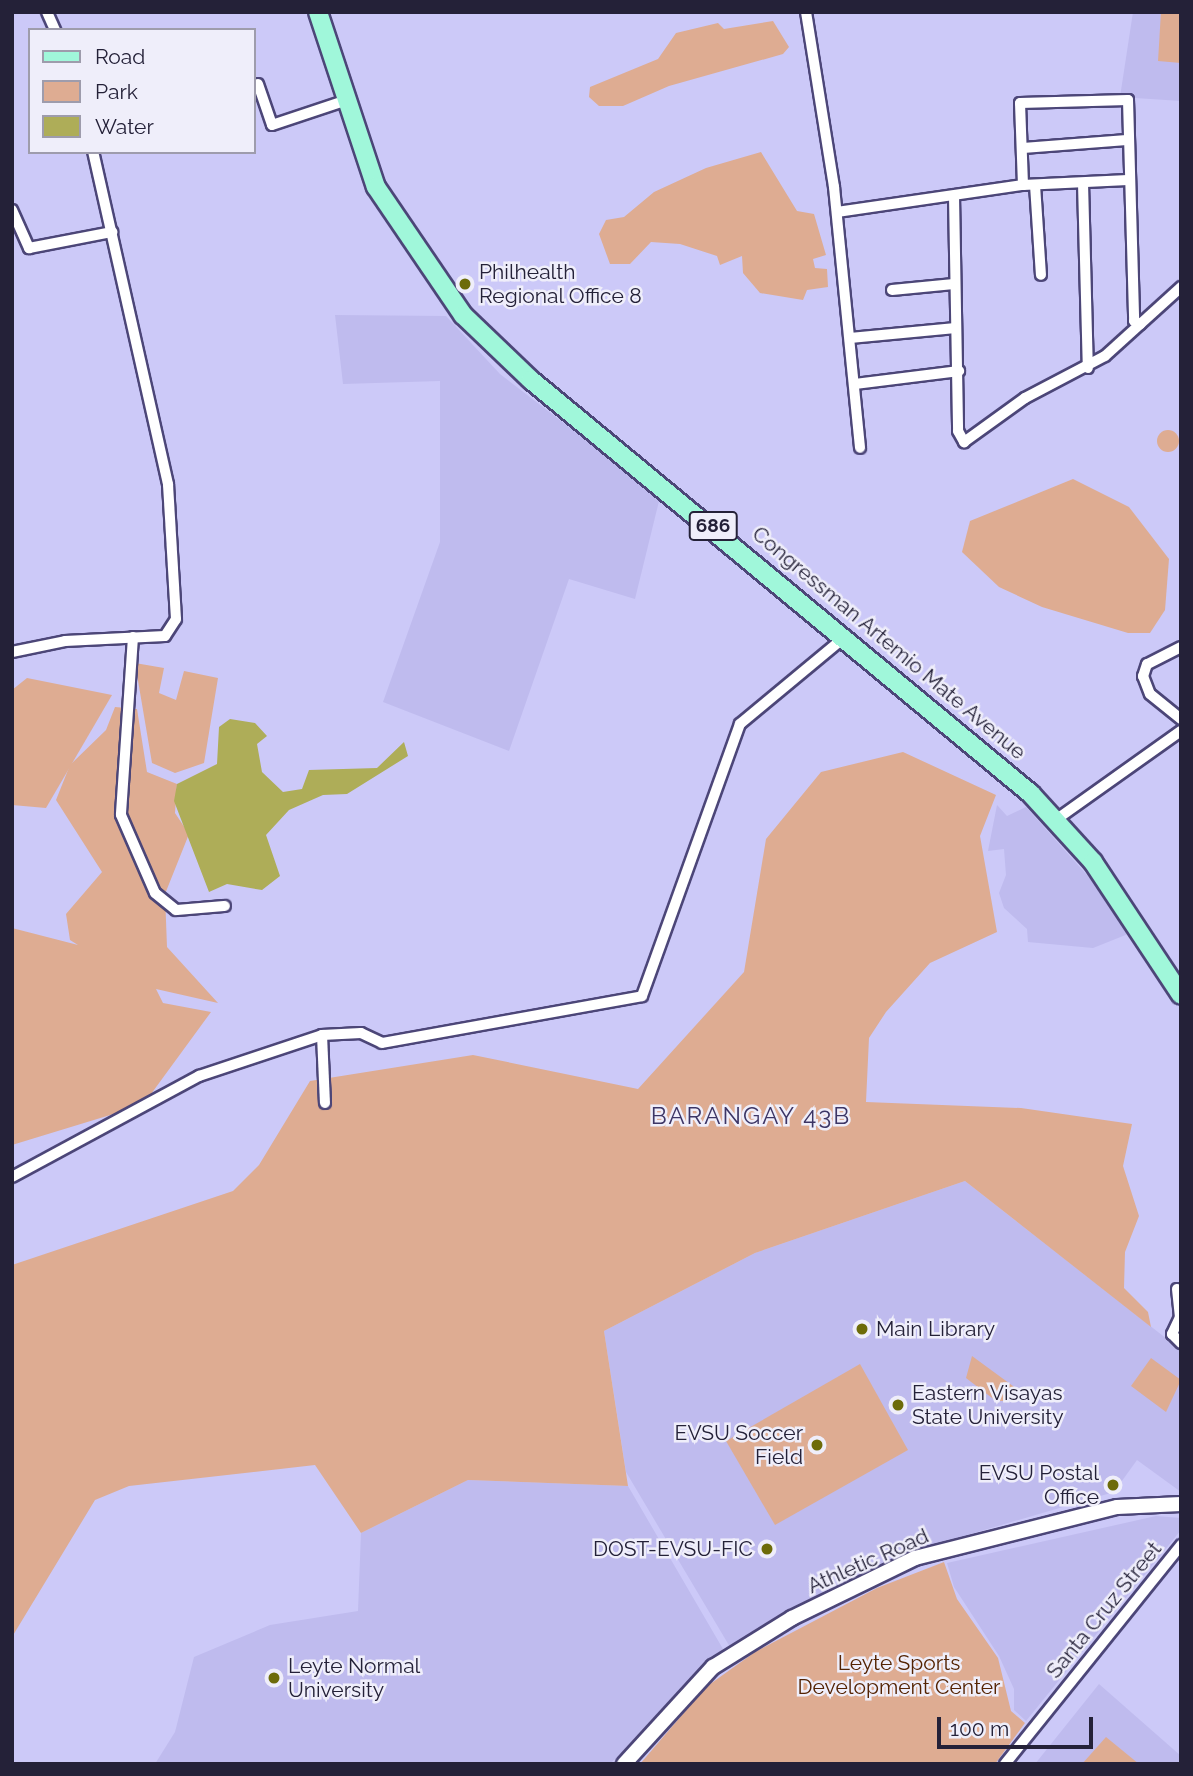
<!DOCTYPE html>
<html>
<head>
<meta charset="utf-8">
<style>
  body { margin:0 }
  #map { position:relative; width:1193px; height:1776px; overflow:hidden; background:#ccc9f8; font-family:Raleway,sans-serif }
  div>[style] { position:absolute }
  .built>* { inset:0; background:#bfbbee }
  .green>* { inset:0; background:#deac92 }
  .round { border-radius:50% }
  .water>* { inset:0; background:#aead58 }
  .roads { filter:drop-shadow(2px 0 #4c4678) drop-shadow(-2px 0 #4c4678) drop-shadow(0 2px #4c4678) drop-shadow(0 -2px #4c4678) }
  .minor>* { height:10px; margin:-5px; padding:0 5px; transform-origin:5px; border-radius:5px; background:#fff }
  .tertiary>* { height:14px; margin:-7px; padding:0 7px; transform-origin:7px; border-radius:7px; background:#fff }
  .primary>* { height:18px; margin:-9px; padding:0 9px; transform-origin:9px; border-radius:9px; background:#a0f7da }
  .dots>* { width:19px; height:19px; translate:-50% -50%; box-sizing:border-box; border:4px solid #efeefa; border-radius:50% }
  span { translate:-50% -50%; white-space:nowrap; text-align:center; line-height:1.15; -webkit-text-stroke:5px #efeefa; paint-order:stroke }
  .shield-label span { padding:2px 5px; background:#efeefa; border:2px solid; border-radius:5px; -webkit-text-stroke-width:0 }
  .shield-label { font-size:19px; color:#242138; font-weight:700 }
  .poi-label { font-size:21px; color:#242138 }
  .left { translate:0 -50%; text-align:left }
  .right { translate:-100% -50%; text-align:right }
  .street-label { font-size:21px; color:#242138 }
  .park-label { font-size:21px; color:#542303 }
  .quarter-label { font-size:24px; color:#3c3565; letter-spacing:2px }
  .frame { position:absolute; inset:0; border:14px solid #242138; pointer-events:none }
  .legend { position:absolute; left:28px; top:28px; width:228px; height:126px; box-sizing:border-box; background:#efeefa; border:2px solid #9e9cac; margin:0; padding:9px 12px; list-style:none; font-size:21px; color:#242138 }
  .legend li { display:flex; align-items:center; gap:14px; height:35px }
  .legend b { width:35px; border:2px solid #9e9cac }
  .scale { position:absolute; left:937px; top:1717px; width:156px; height:32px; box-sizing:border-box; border:4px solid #242138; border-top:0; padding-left:9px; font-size:21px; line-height:24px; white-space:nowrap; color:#242138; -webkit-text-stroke:5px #efeefa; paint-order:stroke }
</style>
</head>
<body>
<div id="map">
  <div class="built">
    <i style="clip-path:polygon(1133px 12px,1181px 12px,1181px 101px,1120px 97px)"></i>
    <i style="clip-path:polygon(335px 315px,446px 316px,500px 374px,660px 497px,635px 599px,569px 579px,509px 751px,383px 702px,440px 542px,440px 381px,343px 384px)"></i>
    <i style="clip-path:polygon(997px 805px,1007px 816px,1026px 807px,1095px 884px,1128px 934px,1093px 948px,1028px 942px,1027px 929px,1004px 908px,999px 893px,1006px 875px,1004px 849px,988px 851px)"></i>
    <i style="clip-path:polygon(965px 1181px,1181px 1350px,1181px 1492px,1137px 1460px,1114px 1492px,909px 1552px,730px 1647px,626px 1472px,604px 1331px,755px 1253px)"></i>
    <i style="clip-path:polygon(468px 1480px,628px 1486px,723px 1649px,610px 1764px,155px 1764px,175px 1732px,194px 1657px,270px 1625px,358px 1611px,361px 1533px)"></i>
    <i style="clip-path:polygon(1156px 1516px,1181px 1518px,1181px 1530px,1026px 1721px,1014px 1710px,1014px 1689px,999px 1656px,954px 1587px,947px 1563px)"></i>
    <i style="clip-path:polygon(1099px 1684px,1181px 1756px,1181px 1764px,1035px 1764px)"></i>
  </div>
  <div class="green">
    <i style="clip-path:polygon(1161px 12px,1181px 12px,1181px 63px,1158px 61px)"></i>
    <i style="clip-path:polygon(773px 21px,789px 47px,783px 54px,669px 86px,623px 106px,599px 106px,589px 97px,590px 87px,658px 59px,676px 33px,718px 23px,724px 29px)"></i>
    <i style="clip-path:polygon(761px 152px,797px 211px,814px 214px,826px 255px,813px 259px,815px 268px,827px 269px,828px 287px,807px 290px,803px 300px,760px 293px,743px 273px,742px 256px,720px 265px,717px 256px,680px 244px,651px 242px,630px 264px,610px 264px,599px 234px,606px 220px,624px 217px,654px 192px,706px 168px)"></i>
    <i class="round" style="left:1157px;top:430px;width:22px;height:22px"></i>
    <i style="clip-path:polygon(1073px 479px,1129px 507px,1169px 559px,1165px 610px,1150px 633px,1128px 633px,1042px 607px,999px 587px,962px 552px,970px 521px)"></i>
    <i style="clip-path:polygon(135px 663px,164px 668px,159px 693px,176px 700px,184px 671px,218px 678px,204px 763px,175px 773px,152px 763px)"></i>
    <i style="clip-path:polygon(27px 678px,112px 695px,46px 808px,12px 805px,12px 690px)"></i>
    <i style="clip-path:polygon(115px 707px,137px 709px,147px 772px,177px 784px,175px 813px,189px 834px,165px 894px,167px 947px,218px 1003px,156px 989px,163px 1003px,211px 1012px,143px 1105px,12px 1145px,12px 928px,78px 945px,70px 940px,66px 914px,102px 872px,56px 800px,70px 765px,106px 730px)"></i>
    <i style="clip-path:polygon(903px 752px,996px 795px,980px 836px,997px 932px,930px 963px,886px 1012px,869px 1038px,866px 1102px,1021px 1108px,1132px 1124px,1123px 1166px,1139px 1216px,1125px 1252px,1124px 1288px,1148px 1312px,1151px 1327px,965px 1181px,755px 1253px,604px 1331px,628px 1486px,468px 1480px,361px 1533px,315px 1465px,129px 1486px,95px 1500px,12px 1637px,12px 1265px,233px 1191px,259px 1165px,310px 1081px,473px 1055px,638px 1089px,744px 972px,766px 839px,821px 772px)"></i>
    <i style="clip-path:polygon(972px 1356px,1017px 1389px,1009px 1401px,996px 1401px,966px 1378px)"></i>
    <i style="clip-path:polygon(1151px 1358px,1181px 1380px,1166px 1412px,1131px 1386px)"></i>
    <i style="clip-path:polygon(860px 1364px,908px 1450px,775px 1525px,726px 1441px)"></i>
    <i style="clip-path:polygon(944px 1562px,957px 1599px,998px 1658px,1011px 1711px,1025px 1723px,995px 1764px,640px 1764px,706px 1687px,755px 1652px,877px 1588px)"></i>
    <i style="clip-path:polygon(1106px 1737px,1139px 1764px,1082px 1764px)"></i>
  </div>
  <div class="water">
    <i style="clip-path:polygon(230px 719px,255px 723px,267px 736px,257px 744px,262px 772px,283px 792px,302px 789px,309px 770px,377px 768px,404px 742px,408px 756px,347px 794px,323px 795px,289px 810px,266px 835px,280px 876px,262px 890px,227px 884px,209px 892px,174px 801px,177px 784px,217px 764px,219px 727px)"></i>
  </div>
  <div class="roads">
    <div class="minor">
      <i style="left:47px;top:12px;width:20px;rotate:66deg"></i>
      <i style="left:806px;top:12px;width:177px;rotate:80.9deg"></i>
      <i style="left:834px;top:187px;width:262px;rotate:84.3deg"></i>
      <i style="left:258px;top:84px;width:43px;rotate:71.1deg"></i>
      <i style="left:272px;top:125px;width:76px;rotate:-18.4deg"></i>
      <i style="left:1023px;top:148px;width:104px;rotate:-4.4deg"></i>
      <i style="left:1083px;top:183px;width:185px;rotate:88.5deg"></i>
      <i style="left:1023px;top:185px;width:82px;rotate:-92.1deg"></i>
      <i style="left:1020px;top:103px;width:108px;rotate:-1.6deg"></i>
      <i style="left:1128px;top:100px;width:221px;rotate:88.4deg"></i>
      <i style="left:1134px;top:321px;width:7px;rotate:27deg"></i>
      <i style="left:1035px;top:185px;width:90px;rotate:86.2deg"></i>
      <i style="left:954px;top:196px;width:235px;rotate:89deg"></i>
      <i style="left:958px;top:431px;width:13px;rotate:61deg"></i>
      <i style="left:964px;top:442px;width:75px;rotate:-35.8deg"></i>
      <i style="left:1025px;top:398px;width:90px;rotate:-27.7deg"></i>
      <i style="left:1105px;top:356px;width:103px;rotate:-42.2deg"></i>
      <i style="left:12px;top:210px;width:42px;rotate:65.9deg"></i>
      <i style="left:29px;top:248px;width:85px;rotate:-10.9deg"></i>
      <i style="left:837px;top:212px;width:188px;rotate:-8.3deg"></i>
      <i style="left:1023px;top:185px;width:105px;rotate:-2.7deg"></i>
      <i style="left:892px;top:290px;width:62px;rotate:-5.5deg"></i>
      <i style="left:850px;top:338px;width:106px;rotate:-5.4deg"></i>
      <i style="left:855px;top:384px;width:105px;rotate:-7.1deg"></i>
      <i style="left:133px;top:637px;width:178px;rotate:93.9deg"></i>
      <i style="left:121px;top:815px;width:85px;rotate:66.4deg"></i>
      <i style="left:155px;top:893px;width:27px;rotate:39deg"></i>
      <i style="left:176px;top:910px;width:49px;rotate:-4.7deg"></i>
      <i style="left:1181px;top:647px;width:38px;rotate:153deg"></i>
      <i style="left:1147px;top:664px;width:13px;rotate:108deg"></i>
      <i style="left:1143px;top:676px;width:19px;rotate:69deg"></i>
      <i style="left:1150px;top:694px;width:40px;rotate:39deg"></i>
      <i style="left:12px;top:652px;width:54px;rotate:-11.7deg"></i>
      <i style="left:65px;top:641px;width:100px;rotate:-2.9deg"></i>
      <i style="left:165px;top:636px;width:20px;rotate:-57deg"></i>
      <i style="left:176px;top:619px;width:135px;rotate:-93.4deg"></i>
      <i style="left:168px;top:484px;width:340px;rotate:-102.7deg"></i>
      <i style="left:1057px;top:819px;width:152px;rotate:-35.4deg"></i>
      <i style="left:322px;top:1035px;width:68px;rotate:87.5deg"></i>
      <i style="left:12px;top:1177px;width:213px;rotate:-28.4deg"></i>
      <i style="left:199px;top:1076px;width:130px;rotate:-18.4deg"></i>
      <i style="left:322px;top:1035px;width:39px;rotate:-3deg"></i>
      <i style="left:361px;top:1033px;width:23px;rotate:25deg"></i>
      <i style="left:382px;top:1043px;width:264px;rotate:-10.2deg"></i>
      <i style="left:642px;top:996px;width:289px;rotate:-70.2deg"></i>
      <i style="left:740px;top:724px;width:138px;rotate:-39.7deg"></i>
      <i style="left:1177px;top:1289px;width:28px;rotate:84deg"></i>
      <i style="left:1180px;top:1317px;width:19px;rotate:115deg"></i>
      <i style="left:1172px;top:1334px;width:13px;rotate:45deg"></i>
      <i style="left:1005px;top:1764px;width:281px;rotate:-51.2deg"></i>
    </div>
    <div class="tertiary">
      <i style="left:624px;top:1764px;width:132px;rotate:-47.5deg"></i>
      <i style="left:713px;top:1667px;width:93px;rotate:-31.8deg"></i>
      <i style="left:792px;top:1618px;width:137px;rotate:-26deg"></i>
      <i style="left:915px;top:1558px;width:208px;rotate:-14.2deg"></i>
      <i style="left:1117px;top:1507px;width:64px;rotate:-2.7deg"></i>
    </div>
    <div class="primary">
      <i style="left:318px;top:12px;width:184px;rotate:71.7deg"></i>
      <i style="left:376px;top:187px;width:155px;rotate:55.8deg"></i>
      <i style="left:463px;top:315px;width:94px;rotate:43.7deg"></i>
      <i style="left:531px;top:380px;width:649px;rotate:39.62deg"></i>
      <i style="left:1031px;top:794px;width:92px;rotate:47.6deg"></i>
      <i style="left:1093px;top:862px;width:159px;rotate:56.5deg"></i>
    </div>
  </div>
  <div class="dots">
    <i style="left:465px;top:284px;background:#6d6b09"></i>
    <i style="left:862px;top:1329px;background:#6d6b09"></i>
    <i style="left:898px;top:1405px;background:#6d6b09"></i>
    <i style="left:817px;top:1445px;background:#6d6b09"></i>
    <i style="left:1113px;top:1485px;background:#6d6b09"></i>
    <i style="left:767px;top:1549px;background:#6d6b09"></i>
    <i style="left:274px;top:1678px;background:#6d6b09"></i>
  </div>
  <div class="shield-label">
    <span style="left:713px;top:526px">686</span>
  </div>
  <div class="poi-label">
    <span class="left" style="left:479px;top:284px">Philhealth<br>Regional Office 8</span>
    <span class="left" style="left:876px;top:1329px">Main Library</span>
    <span class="left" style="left:912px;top:1405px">Eastern Visayas<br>State University</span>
    <span class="right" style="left:803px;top:1445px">EVSU Soccer<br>Field</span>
    <span class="right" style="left:1099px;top:1485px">EVSU Postal<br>Office</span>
    <span class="right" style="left:753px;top:1549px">DOST-EVSU-FIC</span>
    <span class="left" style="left:288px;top:1678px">Leyte Normal<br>University</span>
  </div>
  <div class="street-label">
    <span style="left:889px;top:643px;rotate:40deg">Congressman Artemio Mate Avenue</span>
    <span style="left:868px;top:1561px;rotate:-24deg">Athletic Road</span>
    <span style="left:1104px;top:1610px;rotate:-51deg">Santa Cruz Street</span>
  </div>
  <div class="park-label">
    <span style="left:899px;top:1675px">Leyte Sports<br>Development Center</span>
  </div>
  <div class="quarter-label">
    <span style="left:751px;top:1116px">BARANGAY 43B</span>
  </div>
  <div class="frame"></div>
  <ul class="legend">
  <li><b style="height:9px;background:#a0f7da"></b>Road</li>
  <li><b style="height:19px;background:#deac92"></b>Park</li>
  <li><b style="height:19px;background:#aead58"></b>Water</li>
  </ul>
  <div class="scale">100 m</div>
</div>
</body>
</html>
